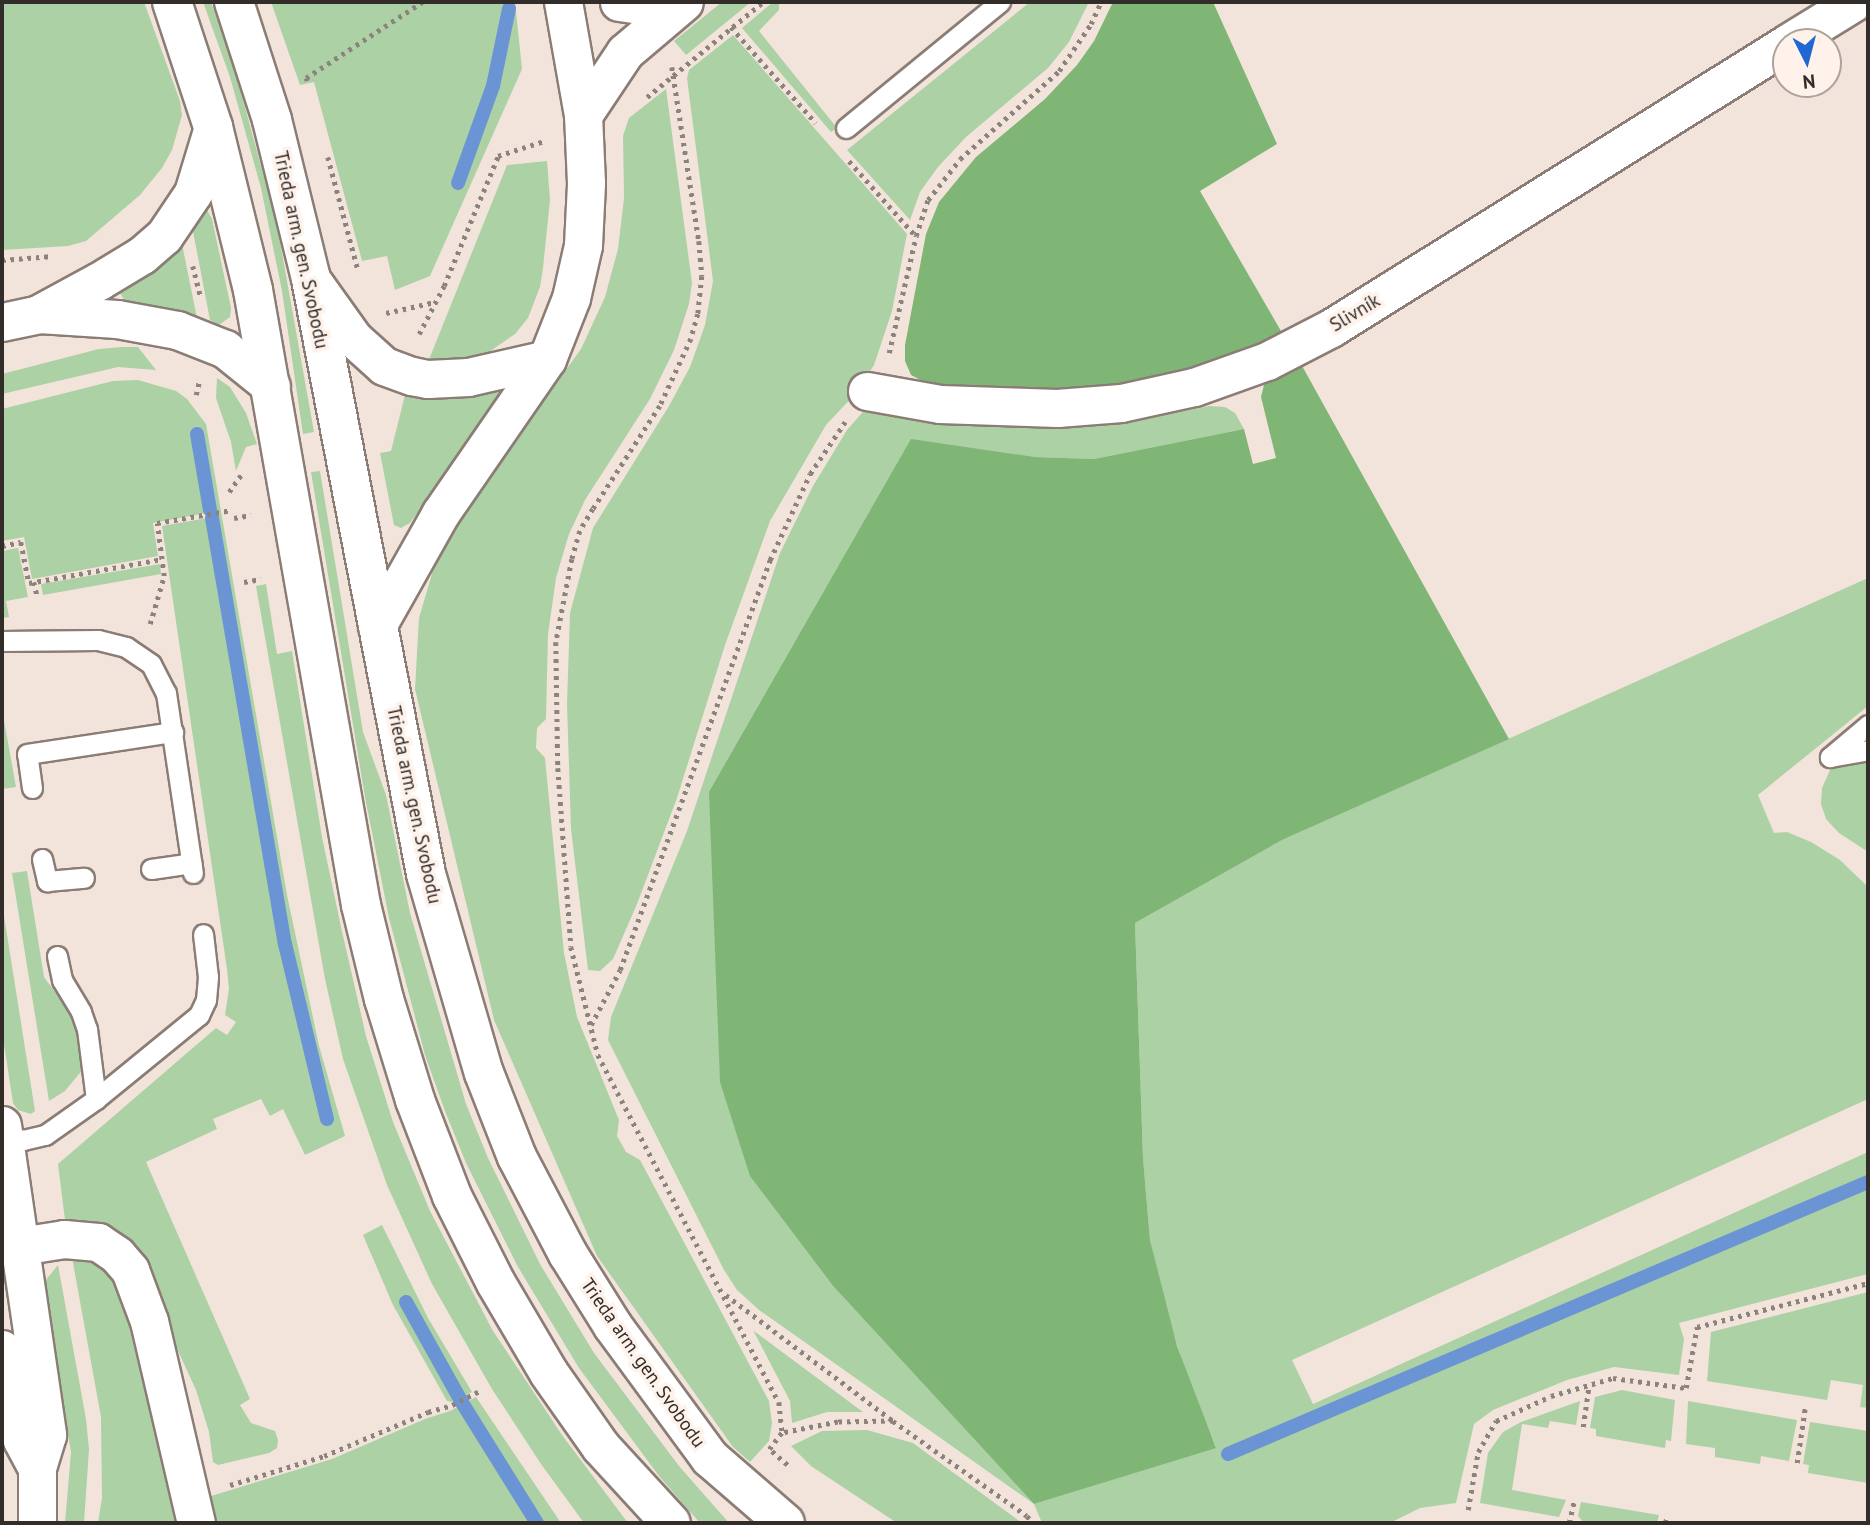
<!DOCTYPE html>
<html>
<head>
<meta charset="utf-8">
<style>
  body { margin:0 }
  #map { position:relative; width:1870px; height:1525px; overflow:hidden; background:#f3e4db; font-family:"PT Sans",sans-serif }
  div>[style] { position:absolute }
  .green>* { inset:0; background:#abd1a4 }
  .forest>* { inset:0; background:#7fb676 }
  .stream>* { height:14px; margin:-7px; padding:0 7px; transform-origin:7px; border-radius:7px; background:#6b94d5 }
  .path>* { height:4.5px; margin-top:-2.25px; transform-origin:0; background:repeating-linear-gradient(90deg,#8d837d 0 3.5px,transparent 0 8.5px) }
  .roads { filter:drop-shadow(2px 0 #8b7d75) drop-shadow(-2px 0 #8b7d75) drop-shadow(0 2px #8b7d75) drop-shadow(0 -2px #8b7d75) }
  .service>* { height:19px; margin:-9.5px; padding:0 9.5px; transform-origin:9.5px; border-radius:9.5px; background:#fff }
  .minor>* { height:37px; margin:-18.5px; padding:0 18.5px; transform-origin:18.5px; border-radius:18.5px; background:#fff }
  .tertiary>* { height:38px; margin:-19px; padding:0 19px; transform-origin:19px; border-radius:19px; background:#fff }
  span { translate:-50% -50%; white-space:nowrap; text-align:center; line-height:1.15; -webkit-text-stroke:7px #fef2eb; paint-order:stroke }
  .street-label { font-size:19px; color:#322d29 }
  .frame { position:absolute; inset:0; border:4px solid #322d29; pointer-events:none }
  .north { position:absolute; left:1772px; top:28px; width:70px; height:70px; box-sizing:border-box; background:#fef2eb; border:2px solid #aca39d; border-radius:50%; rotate:174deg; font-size:19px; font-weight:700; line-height:28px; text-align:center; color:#322d29 }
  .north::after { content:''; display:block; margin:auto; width:24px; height:32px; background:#1f67d2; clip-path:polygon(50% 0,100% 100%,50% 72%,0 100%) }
</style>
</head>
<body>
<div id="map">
  <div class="green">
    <i style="clip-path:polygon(2px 2px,144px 2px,180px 101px,182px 115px,172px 150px,162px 168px,140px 195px,86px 241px,68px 246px,2px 250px)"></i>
    <i style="clip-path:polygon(203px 2px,211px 2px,236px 74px,277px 225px,314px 432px,303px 434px,282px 291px,261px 188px,230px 77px)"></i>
    <i style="clip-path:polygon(271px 2px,515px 2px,522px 69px,430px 276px,395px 290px,387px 256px,362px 261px,314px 82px,300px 85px)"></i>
    <i style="clip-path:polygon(722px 2px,751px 2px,686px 55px,674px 41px)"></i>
    <i style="clip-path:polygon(773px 2px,779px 2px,779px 10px,759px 31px,837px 128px,831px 132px,742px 28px)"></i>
    <i style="clip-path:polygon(1030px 2px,1089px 2px,1069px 42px,1048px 68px,966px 137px,938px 167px,920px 192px,910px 220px,847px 150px)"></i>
    <i style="clip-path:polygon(733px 35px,907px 234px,892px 311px,874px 365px,856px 393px,826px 425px,770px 521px,725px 645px,677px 798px,637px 904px,613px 959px,600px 971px,588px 970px,571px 829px,567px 704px,570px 613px,593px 528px,669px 406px,690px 367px,705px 325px,713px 281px,687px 78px,689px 70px)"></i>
    <i style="clip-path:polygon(666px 89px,692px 283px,689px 304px,674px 350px,650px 399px,585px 500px,569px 534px,556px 578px,548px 634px,546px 719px,537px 728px,536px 748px,545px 758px,564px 953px,577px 1017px,619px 1120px,617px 1136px,626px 1152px,640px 1160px,769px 1401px,772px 1423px,769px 1441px,750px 1462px,733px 1447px,597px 1256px,494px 1020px,415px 689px,419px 618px,434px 567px,456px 522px,581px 349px,605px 297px,618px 249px,624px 198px,623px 136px,629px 118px)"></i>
    <i style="clip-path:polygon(547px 161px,550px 200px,543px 268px,540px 287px,528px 318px,515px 334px,489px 352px,469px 360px,428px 362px,507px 165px)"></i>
    <i style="clip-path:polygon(206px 208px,212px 219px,231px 308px,230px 317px,219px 325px,210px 320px,191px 221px,199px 210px)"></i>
    <i style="clip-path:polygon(180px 234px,197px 318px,129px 307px,120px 293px,159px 259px)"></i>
    <i style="clip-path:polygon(122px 347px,138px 347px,156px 370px,118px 367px,2px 394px,2px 374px,99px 349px)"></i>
    <i style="clip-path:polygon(217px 378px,230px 387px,246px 413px,257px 444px,246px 447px,236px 471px,231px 442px,216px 398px)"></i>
    <i style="clip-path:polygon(138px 380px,176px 391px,187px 399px,206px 424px,287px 895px,319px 1046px,345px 1136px,305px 1155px,283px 1109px,270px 1116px,261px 1099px,213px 1119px,217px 1129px,146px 1162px,250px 1399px,240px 1405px,251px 1423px,275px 1431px,278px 1440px,277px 1448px,269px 1453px,218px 1465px,213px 1462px,209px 1432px,196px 1390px,168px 1329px,65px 1220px,58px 1164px,216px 1028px,227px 1035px,236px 1022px,225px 1015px,229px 989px,227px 969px,162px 526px,207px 518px,206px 513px,153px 523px,158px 556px,32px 579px,24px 537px,2px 541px,2px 409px,113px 381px)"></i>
    <i style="clip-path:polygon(511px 383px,410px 523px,401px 528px,394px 525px,380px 453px,391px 451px,406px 391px,452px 396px)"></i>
    <i style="clip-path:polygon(870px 404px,1000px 426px,1053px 429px,1131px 422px,1209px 406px,1225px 407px,1235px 413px,1244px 429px,1094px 459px,1034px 457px,834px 1287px,1034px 1504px,1216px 1447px,1190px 1385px,1169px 1320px,1150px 1240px,1143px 1158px,1135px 923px,1282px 840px,1868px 578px,1868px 706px,1758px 795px,1774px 833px,1787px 832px,1811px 842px,1840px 860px,1868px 887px,1868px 1099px,1292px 1360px,1313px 1404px,1868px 1152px,1868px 1274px,1679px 1323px,1684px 1339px,1679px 1375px,1614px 1367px,1567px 1380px,1493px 1410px,1474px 1424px,1456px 1503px,1420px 1508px,1390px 1523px,1042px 1523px,1034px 1504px,759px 1310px,737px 1290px,724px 1270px,608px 1040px,611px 1017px,687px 831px,780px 553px,813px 486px,847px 430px)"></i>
    <i style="clip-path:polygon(320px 471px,363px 732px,386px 795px,410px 913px,466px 1104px,488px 1158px,540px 1264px,594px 1353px,679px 1466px,729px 1523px,700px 1523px,659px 1476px,579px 1368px,518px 1267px,466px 1163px,445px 1111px,425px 1055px,389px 918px,365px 797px,311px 472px)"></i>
    <i style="clip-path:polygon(18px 548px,28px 597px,6px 601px,9px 617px,2px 618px,2px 551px)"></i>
    <i style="clip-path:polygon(160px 564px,161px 574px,43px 595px,41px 584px)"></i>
    <i style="clip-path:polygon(266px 584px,277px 654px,292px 651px,322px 837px,341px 927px,366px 1036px,393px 1122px,430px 1211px,493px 1331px,562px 1435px,628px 1523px,584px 1523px,541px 1464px,492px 1389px,432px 1284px,387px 1185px,343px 1059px,325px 979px,256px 586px)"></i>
    <i style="clip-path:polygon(2px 709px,16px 787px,2px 789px)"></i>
    <i style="clip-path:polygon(1868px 756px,1868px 852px,1839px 833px,1826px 819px,1821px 804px,1822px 788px,1831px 768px,1843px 760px)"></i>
    <i style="clip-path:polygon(27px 871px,44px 977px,78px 1024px,83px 1069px,65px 1091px,49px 1101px,12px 873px)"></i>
    <i style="clip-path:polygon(2px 903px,35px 1111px,31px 1114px,18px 1110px,13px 1103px,2px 1031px)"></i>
    <i style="clip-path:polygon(382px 1225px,428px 1318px,472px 1392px,452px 1402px,447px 1401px,393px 1305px,363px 1235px)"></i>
    <i style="clip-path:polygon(71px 1252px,89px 1254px,117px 1277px,150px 1411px,163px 1439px,188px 1523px,98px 1523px,102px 1498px,101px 1417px)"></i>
    <i style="clip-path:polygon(58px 1265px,86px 1419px,89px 1449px,84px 1523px,65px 1523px,71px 1452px,44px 1294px,45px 1281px)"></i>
    <i style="clip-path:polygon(1868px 1292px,1868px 1408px,1860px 1407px,1863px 1385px,1831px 1380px,1827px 1400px,1707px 1381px,1711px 1332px)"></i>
    <i style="clip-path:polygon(754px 1332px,754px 1331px,863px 1412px,827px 1412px,792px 1423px,790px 1401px)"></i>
    <i style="clip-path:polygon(1622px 1390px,1675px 1400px,1671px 1441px,1666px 1440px,1665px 1448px,1596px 1436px,1596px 1429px,1590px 1428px,1595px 1397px)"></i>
    <i style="clip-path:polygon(476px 1397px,561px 1523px,204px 1523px,198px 1500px,332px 1459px,425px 1419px,450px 1411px)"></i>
    <i style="clip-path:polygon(1580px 1401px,1576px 1425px,1550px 1421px,1548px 1428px,1522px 1424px,1512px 1490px,1566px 1500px,1559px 1517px,1480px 1503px,1488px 1453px,1503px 1432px,1521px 1422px)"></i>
    <i style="clip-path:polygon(1688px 1401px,1797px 1420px,1789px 1461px,1761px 1456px,1760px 1464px,1715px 1457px,1715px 1448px,1686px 1444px)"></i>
    <i style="clip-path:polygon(1810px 1422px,1868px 1431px,1868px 1483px,1808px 1473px,1809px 1465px,1803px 1464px)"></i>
    <i style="clip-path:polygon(867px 1430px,913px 1443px,1022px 1523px,897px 1523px,811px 1466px,791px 1446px,822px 1431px)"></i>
    <i style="clip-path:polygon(1581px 1502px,1659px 1515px,1657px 1523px,1583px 1522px,1578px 1516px)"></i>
  </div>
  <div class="forest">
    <i style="clip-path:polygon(1113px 2px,1213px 2px,1277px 144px,1200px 191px,1285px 338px,1177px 376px,1104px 386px,1035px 391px,930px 385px,911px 375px,905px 361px,905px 345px,926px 234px,939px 202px,976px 157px,1045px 99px,1077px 65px,1094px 41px)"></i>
    <i style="clip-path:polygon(1301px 364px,1509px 739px,1282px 840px,1135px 923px,1143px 1158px,1150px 1240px,1177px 1346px,1216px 1448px,1034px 1504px,834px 1287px,750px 1176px,720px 1082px,709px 792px,911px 439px,1034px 457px,1094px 459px,1244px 429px,1253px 464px,1276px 458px,1261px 397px,1264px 385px)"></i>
  </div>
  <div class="stream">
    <i style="left:458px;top:183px;width:103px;rotate:-70.2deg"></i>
    <i style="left:493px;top:86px;width:79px;rotate:-78.3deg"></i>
    <i style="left:197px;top:434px;width:77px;rotate:80.3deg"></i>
    <i style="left:212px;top:518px;width:432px;rotate:80.3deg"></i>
    <i style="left:285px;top:944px;width:180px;rotate:76.5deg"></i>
    <i style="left:406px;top:1302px;width:113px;rotate:60.9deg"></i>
    <i style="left:461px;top:1401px;width:144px;rotate:58.1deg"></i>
    <i style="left:1228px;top:1454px;width:695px;rotate:-23.03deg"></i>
  </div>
  <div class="path">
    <i style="left:731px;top:27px;width:128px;rotate:48.5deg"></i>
    <i style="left:672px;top:67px;width:176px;rotate:81.2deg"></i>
    <i style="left:699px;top:241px;width:35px;rotate:85deg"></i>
    <i style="left:702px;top:276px;width:38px;rotate:96deg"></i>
    <i style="left:698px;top:314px;width:26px;rotate:106deg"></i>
    <i style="left:691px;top:339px;width:74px;rotate:114.8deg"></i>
    <i style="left:660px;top:406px;width:123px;rotate:123deg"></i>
    <i style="left:593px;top:509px;width:26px;rotate:121deg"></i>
    <i style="left:580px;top:531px;width:29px;rotate:106deg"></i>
    <i style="left:572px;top:559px;width:85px;rotate:100.9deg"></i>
    <i style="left:556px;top:642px;width:126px;rotate:89.1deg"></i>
    <i style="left:558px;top:768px;width:179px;rotate:85.8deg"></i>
    <i style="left:571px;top:947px;width:111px;rotate:76deg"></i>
    <i style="left:598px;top:1055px;width:391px;rotate:62.5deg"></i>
    <i style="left:779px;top:1402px;width:31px;rotate:84deg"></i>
    <i style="left:782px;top:1433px;width:25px;rotate:127deg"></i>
    <i style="left:307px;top:81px;width:3px;rotate:-108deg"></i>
    <i style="left:306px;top:78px;width:139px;rotate:-33.2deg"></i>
    <i style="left:647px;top:97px;width:150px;rotate:-39.3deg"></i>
    <i style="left:328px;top:157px;width:117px;rotate:75.1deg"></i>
    <i style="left:849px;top:161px;width:99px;rotate:48.3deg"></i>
    <i style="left:2px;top:260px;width:51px;rotate:-4.5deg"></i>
    <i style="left:193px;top:266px;width:30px;rotate:76deg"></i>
    <i style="left:386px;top:313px;width:50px;rotate:-12.7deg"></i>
    <i style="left:419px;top:334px;width:54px;rotate:-62.5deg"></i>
    <i style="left:444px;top:286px;width:141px;rotate:-67.4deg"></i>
    <i style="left:498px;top:156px;width:48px;rotate:-18.1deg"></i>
    <i style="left:889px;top:353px;width:120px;rotate:-77deg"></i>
    <i style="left:916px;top:236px;width:38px;rotate:-72deg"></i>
    <i style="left:928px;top:200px;width:52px;rotate:-52deg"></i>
    <i style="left:960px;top:159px;width:132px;rotate:-41.6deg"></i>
    <i style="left:1059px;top:71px;width:57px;rotate:-55.8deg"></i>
    <i style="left:1091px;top:24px;width:24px;rotate:-66deg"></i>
    <i style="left:196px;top:395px;width:13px;rotate:-77deg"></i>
    <i style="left:229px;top:492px;width:24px;rotate:-55deg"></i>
    <i style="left:234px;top:518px;width:17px;rotate:-10deg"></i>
    <i style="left:2px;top:546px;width:19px;rotate:-12deg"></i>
    <i style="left:21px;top:542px;width:42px;rotate:79deg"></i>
    <i style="left:29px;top:583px;width:135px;rotate:-10.2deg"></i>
    <i style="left:34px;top:582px;width:13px;rotate:77deg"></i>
    <i style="left:244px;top:582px;width:17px;rotate:-10deg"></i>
    <i style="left:150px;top:624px;width:50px;rotate:-73.7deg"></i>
    <i style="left:164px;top:576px;width:53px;rotate:-97.5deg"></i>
    <i style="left:157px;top:523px;width:76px;rotate:-9.8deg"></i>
    <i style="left:591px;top:1025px;width:62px;rotate:-62.2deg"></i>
    <i style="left:620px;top:970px;width:437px;rotate:-69.9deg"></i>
    <i style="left:770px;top:560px;width:95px;rotate:-65.1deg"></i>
    <i style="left:810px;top:474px;width:63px;rotate:-56.1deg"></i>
    <i style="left:726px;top:1295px;width:209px;rotate:37deg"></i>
    <i style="left:893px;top:1421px;width:55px;rotate:179deg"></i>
    <i style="left:838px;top:1422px;width:57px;rotate:168.9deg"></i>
    <i style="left:893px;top:1421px;width:164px;rotate:35.3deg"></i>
    <i style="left:1027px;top:1516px;width:9px;rotate:49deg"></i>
    <i style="left:1583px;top:1427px;width:42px;rotate:-81.9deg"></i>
    <i style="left:772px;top:1451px;width:23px;rotate:41deg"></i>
    <i style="left:1797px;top:1463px;width:56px;rotate:-81.7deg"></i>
    <i style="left:230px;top:1485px;width:98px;rotate:-17.1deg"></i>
    <i style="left:324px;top:1456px;width:113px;rotate:-22.9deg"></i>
    <i style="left:428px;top:1412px;width:25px;rotate:-16deg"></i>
    <i style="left:452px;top:1405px;width:33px;rotate:-27deg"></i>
    <i style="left:1468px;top:1510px;width:59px;rotate:-80.2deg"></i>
    <i style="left:1478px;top:1452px;width:36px;rotate:-60deg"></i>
    <i style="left:1496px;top:1421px;width:60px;rotate:-24.4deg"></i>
    <i style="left:1551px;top:1396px;width:65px;rotate:-16.2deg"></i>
    <i style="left:1613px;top:1378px;width:74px;rotate:7.8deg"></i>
    <i style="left:1686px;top:1388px;width:62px;rotate:-79.8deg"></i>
    <i style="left:1697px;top:1327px;width:177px;rotate:-14.4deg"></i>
    <i style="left:1569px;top:1523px;width:23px;rotate:-77deg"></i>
    <i style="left:1665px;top:1523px;width:6px;rotate:-72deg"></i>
  </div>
  <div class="roads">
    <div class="service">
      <i style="left:846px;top:128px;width:199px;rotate:-39.3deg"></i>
      <i style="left:2px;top:641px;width:96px;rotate:-0.6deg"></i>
      <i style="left:98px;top:640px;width:29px;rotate:14deg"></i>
      <i style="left:126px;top:647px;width:30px;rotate:34deg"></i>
      <i style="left:151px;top:664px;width:33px;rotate:63deg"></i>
      <i style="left:166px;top:693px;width:182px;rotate:81.5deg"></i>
      <i style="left:1868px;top:725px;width:50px;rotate:139.9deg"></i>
      <i style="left:1830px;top:757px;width:39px;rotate:-10deg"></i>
      <i style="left:32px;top:788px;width:34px;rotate:-98deg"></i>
      <i style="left:27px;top:754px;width:148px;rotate:-8.6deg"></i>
      <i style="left:42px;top:859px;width:23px;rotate:77deg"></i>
      <i style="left:47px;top:881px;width:37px;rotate:-5deg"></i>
      <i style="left:151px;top:869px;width:41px;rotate:-8.3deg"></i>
      <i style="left:57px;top:956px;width:25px;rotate:78deg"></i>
      <i style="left:62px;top:980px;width:37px;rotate:59deg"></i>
      <i style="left:81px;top:1012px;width:18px;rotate:71deg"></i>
      <i style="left:87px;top:1029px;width:71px;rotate:82.7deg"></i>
      <i style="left:2px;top:1134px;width:22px;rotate:16deg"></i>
      <i style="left:23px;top:1140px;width:23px;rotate:-13deg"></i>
      <i style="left:45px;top:1135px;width:62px;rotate:-35.2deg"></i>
      <i style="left:96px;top:1099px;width:133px;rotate:-39.2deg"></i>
      <i style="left:199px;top:1015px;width:17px;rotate:-65deg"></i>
      <i style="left:206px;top:1000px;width:23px;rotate:-85deg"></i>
      <i style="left:208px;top:977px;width:43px;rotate:-96.6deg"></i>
    </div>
    <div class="minor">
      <i style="left:619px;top:2px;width:28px;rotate:8deg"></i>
      <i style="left:647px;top:6px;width:16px;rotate:-14deg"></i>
      <i style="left:1789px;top:42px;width:76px;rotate:-31.6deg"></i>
      <i style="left:583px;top:115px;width:76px;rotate:-56.3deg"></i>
      <i style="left:625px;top:52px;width:77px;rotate:-40.3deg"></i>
      <i style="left:311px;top:279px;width:74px;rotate:54.4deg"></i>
      <i style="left:354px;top:339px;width:40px;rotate:42deg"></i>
      <i style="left:384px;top:366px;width:30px;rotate:20deg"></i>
      <i style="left:412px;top:376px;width:16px;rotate:11deg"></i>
      <i style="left:428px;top:379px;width:40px;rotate:-2.9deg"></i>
      <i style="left:468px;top:377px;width:81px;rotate:-12.8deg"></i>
      <i style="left:40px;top:313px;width:67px;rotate:-28.5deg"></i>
      <i style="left:99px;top:281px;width:50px;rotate:-31.2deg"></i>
      <i style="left:142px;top:255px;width:29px;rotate:-41deg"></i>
      <i style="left:164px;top:236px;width:52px;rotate:-56deg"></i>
      <i style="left:193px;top:193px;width:69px;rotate:-73.1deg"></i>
      <i style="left:2px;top:322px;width:38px;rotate:-12deg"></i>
      <i style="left:39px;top:314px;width:78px;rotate:3.7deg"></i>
      <i style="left:117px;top:319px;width:61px;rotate:10.4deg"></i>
      <i style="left:177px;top:330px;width:52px;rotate:21.6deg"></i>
      <i style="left:225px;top:349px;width:59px;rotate:38.8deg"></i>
      <i style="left:867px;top:391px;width:74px;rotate:10.1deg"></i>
      <i style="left:940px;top:404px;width:117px;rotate:2deg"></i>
      <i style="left:1057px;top:408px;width:64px;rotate:-4.5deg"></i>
      <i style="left:1121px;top:403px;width:75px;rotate:-12.4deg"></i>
      <i style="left:1194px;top:387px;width:77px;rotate:-19.6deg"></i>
      <i style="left:1267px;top:361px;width:72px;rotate:-27.3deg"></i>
      <i style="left:1331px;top:328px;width:536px;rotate:-31.97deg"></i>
      <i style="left:377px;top:626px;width:129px;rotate:-60.6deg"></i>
      <i style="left:440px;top:514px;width:188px;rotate:-55.4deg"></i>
      <i style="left:547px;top:359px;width:66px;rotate:-68.5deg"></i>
      <i style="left:571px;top:298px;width:54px;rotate:-77.2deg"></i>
      <i style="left:583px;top:245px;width:62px;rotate:-87.2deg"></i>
      <i style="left:586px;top:183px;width:68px;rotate:-92.5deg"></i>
      <i style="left:583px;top:115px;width:115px;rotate:-100deg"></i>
      <i style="left:2px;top:1125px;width:313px;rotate:81.7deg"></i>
      <i style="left:47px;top:1435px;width:34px;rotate:107deg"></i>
      <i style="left:37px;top:1468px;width:55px;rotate:90deg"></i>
      <i style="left:20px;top:1246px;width:45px;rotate:-9deg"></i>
      <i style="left:64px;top:1239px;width:34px;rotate:5deg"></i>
      <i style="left:98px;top:1242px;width:23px;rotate:34deg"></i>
      <i style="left:117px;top:1255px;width:20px;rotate:49deg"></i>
      <i style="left:130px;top:1270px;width:54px;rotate:69.6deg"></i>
      <i style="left:149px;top:1321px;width:207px;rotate:76.9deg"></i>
      <i style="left:2px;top:1349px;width:61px;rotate:80.5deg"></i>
      <i style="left:12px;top:1409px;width:33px;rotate:72deg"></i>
      <i style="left:22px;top:1440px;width:32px;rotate:62deg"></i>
    </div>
    <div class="tertiary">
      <i style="left:172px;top:2px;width:132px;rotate:71.8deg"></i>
      <i style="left:213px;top:127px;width:168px;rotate:76.2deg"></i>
      <i style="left:253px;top:290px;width:624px;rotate:80.04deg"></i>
      <i style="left:361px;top:905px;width:97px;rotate:76.3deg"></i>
      <i style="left:384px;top:999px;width:106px;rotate:72.9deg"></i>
      <i style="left:415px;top:1100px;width:103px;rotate:68.9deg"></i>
      <i style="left:452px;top:1196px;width:97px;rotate:63.2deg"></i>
      <i style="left:496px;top:1283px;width:104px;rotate:59.5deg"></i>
      <i style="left:549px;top:1373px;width:90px;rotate:54.9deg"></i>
      <i style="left:601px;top:1447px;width:103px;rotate:47.4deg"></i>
      <i style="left:234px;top:2px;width:124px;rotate:72.1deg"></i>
      <i style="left:272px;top:120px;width:164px;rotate:76.2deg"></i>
      <i style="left:311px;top:279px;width:606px;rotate:79.06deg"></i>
      <i style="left:426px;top:874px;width:207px;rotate:73.8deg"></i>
      <i style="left:484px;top:1073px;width:90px;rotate:68.6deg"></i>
      <i style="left:517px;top:1157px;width:110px;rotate:62.3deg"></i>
      <i style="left:568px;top:1254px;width:85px;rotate:58deg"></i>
      <i style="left:613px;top:1326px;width:164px;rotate:53.7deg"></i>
      <i style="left:710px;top:1458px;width:99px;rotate:40.9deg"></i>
    </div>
  </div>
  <div class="street-label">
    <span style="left:301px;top:250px;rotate:78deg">Trieda arm. gen. Svobodu</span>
    <span style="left:1355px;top:313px;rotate:-31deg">Slivník</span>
    <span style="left:414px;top:805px;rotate:78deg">Trieda arm. gen. Svobodu</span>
    <span style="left:643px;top:1363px;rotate:55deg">Trieda arm. gen. Svobodu</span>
  </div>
  <div class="frame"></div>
  <div class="north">N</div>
</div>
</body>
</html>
